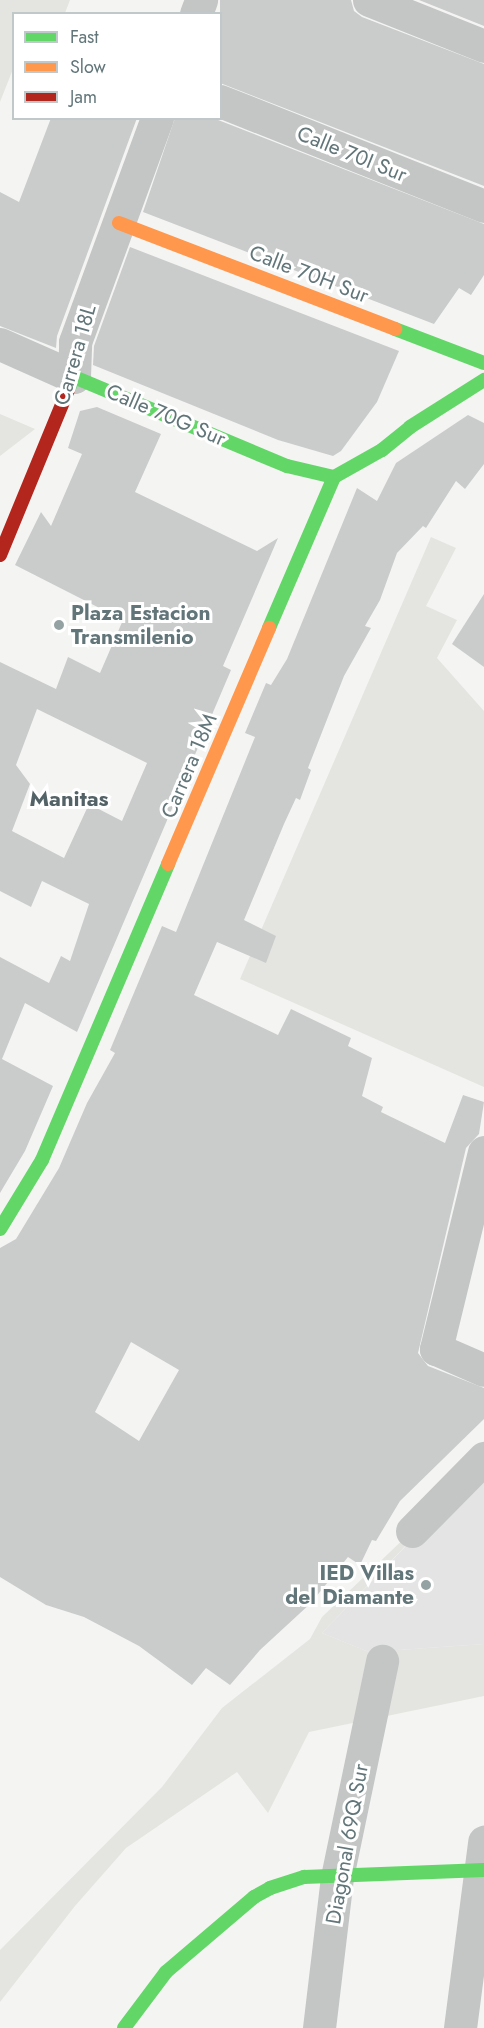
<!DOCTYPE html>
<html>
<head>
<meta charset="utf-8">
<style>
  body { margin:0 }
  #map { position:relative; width:484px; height:2028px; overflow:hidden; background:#f4f4f3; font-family:Jost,sans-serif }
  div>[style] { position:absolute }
  .built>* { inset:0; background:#e3e4e3 }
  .green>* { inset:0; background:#e4e5e0 }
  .building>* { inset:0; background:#cacccc }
  .street>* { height:33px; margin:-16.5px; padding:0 16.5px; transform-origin:16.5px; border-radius:16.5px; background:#c4c6c6 }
  .fast>* { height:14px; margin:-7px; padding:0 7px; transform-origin:7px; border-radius:7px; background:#63d668 }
  .slow>* { height:14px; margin:-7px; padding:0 7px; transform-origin:7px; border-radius:7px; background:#ff974d }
  .jam>* { height:14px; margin:-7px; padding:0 7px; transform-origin:7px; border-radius:7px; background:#b3261e }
  .dots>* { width:16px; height:16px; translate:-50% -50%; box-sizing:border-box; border:3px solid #fff; border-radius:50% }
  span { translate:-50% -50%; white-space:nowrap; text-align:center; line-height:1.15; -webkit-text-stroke:6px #fff; paint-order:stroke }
  .street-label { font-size:21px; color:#62767a }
  .poi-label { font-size:21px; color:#62767a; font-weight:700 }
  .left { translate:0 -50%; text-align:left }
  .right { translate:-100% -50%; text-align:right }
  .neighbourhood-label { font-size:22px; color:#536266; font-weight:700 }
  .legend { position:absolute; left:12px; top:12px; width:210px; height:108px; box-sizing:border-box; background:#fff; border:2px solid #c0c8ca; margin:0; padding:8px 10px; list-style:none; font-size:18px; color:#62767a }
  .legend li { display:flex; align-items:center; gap:12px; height:30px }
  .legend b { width:30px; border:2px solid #c0c8ca }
</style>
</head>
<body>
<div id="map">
  <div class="built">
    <i style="clip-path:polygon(484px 1465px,484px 1644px,369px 1652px,322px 1633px)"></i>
  </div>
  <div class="green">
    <i style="clip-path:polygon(0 0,70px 0,65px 13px,14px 14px,13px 69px,0 102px)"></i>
    <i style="clip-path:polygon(0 414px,35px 429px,0 456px)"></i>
    <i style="clip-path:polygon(431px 537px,456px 548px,426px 606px,457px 620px,437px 658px,484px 711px,484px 1087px,240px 979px)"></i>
    <i style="clip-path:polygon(412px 1531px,414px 1537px,322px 1633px,369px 1652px,484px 1644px,484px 1696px,309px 1732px,268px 1813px,237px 1772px,126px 1848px,75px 1906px,0 2002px,0 1950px,162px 1787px,222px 1708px,310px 1639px,322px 1617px)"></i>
  </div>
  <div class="building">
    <i style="clip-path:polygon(220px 0,351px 0,354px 11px,362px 17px,484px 64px,484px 186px,220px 83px)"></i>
    <i style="clip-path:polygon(419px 0,484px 0,484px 26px)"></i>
    <i style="clip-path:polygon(51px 118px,137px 118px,57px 336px,56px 348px,0 326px,0 192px,19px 202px)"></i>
    <i style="clip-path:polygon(175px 118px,213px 118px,484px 224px,484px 275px,471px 295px,459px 288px,434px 324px,143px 212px)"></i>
    <i style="clip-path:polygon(130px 247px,399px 351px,377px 402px,341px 451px,333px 456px,278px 440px,93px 365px,94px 346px)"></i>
    <i style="clip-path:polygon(evenodd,97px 407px,161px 434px,135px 492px,257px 551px,278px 538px,223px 666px,231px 670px,77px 1032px,25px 1003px,2px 1059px,53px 1086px,25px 1151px,0 1193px,0 957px,49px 983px,61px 956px,70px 961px,89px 904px,42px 881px,31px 907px,0 891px,0 662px,56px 689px,68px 657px,100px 673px,123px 620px,15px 565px,41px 512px,51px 526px,82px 454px,68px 448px,80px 411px,97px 407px,37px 709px,147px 763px,122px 821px,89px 804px,64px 858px,12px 831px,30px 784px,16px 765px,37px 709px)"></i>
    <i style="clip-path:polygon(evenodd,468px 415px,484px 423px,484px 464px,465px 489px,456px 481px,426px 528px,423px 526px,397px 553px,380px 600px,365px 626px,371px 628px,344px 676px,308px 768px,311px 770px,300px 800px,296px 798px,284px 824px,244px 920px,276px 936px,266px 963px,217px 942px,194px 995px,278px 1035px,291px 1009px,351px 1038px,348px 1046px,372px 1058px,362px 1096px,383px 1107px,381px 1112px,445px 1143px,463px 1095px,484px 1102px,479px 1134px,466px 1148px,418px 1353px,428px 1366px,484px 1388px,484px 1419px,400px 1501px,376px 1541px,372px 1540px,360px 1565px,348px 1557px,311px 1603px,260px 1650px,230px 1685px,206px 1668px,192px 1685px,139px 1646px,84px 1617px,46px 1605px,0 1577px,0 1248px,16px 1239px,59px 1168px,87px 1103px,115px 1053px,110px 1050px,162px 926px,176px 932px,255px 737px,245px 733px,266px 683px,271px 685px,287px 659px,357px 488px,377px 501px,396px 463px,468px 415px,131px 1342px,179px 1370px,139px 1441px,95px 1412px,131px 1342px)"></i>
    <i style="clip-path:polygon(484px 594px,484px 667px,452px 644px)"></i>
  </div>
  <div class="street">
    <i style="left:369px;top:0;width:124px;rotate:21.8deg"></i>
    <i style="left:196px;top:14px;width:15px;rotate:-70deg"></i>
    <i style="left:220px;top:101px;width:284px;rotate:21.7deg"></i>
    <i style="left:0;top:344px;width:81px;rotate:24deg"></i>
    <i style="left:74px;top:377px;width:35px;rotate:-88deg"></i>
    <i style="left:75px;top:342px;width:239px;rotate:-69.9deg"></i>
    <i style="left:484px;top:1152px;width:203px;rotate:103.7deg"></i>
    <i style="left:436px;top:1349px;width:52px;rotate:23.6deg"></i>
    <i style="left:412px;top:1531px;width:103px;rotate:-45.4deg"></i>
    <i style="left:319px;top:2028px;width:152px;rotate:-83.2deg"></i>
    <i style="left:337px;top:1877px;width:221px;rotate:-78.2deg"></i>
    <i style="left:460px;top:2028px;width:188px;rotate:-82.6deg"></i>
  </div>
  <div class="fast">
    <i style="left:395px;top:329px;width:95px;rotate:20.9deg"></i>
    <i style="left:69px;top:388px;width:12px;rotate:-66deg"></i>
    <i style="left:74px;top:377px;width:231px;rotate:22.7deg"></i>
    <i style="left:287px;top:466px;width:48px;rotate:13.2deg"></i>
    <i style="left:269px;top:628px;width:164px;rotate:-66.7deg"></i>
    <i style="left:334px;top:477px;width:55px;rotate:-29.4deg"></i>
    <i style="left:382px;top:450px;width:36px;rotate:-39deg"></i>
    <i style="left:410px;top:427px;width:88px;rotate:-32.4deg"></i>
    <i style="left:0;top:1229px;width:81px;rotate:-58.7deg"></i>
    <i style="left:42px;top:1160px;width:322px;rotate:-66.9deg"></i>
    <i style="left:124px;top:2028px;width:70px;rotate:-53.1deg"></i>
    <i style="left:166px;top:1972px;width:116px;rotate:-40.4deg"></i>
    <i style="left:254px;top:1897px;width:18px;rotate:-29deg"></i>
    <i style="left:270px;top:1888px;width:36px;rotate:-18deg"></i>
    <i style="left:304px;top:1877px;width:180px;rotate:-2.2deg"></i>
  </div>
  <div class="slow">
    <i style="left:119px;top:223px;width:296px;rotate:21deg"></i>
    <i style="left:168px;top:864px;width:257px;rotate:-66.8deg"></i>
  </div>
  <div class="jam">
    <i style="left:0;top:555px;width:181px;rotate:-67.6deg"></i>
  </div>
  <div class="dots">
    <i style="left:59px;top:625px;background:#95a2a4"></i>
    <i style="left:426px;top:1585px;background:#95a2a4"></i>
  </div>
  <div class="street-label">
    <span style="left:352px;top:154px;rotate:22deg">Calle 70I Sur</span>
    <span style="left:309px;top:274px;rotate:21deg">Calle 70H Sur</span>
    <span style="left:75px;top:355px;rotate:-74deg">Carrera 18L</span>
    <span style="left:166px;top:415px;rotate:23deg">Calle 70G Sur</span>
    <span style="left:189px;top:766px;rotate:-67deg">Carrera 18M</span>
    <span style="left:347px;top:1844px;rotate:-80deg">Diagonal 69Q Sur</span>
  </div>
  <div class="poi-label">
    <span class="left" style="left:71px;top:625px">Plaza Estacion<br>Transmilenio</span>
    <span class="right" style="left:414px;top:1585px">IED Villas<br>del Diamante</span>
  </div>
  <div class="neighbourhood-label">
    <span style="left:69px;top:799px">Manitas</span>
  </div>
  <ul class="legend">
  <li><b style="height:8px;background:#63d668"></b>Fast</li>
  <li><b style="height:8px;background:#ff974d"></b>Slow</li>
  <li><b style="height:8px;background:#b3261e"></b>Jam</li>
  </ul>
</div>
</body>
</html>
